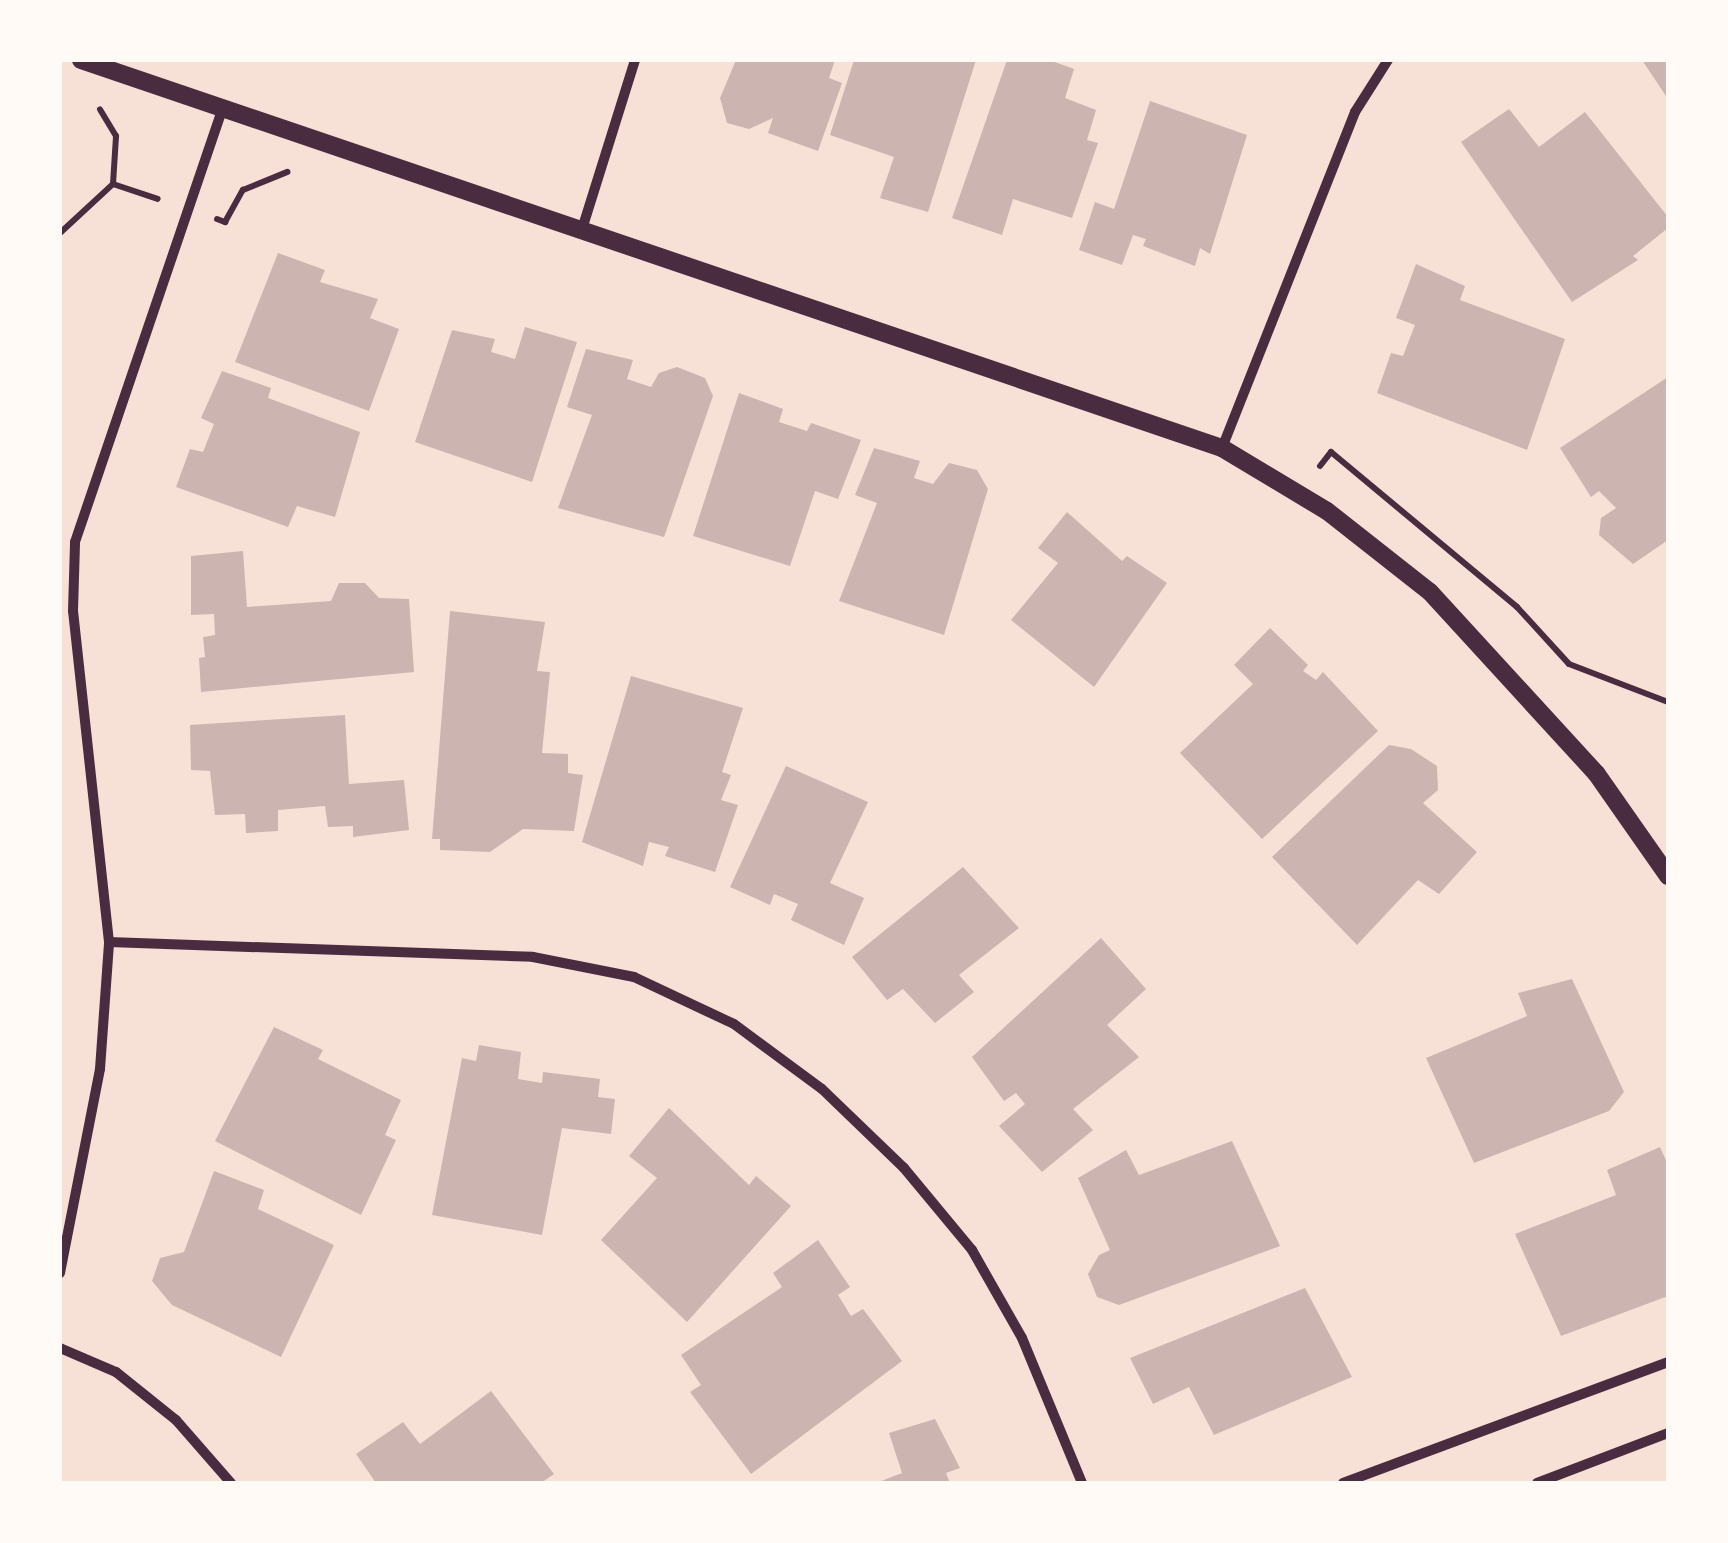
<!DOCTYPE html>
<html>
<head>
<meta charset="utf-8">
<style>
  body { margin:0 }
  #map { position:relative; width:1728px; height:1543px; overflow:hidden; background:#f7e1d7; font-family:"Titillium Web",sans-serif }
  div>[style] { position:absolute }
  .building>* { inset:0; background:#ccb4b1 }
  .path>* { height:6px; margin:-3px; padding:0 3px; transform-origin:3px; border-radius:3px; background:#4a2c40 }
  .minor>* { height:10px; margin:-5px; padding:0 5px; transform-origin:5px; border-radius:5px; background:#4a2c40 }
  .tertiary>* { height:18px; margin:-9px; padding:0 9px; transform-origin:9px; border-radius:9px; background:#4a2c40 }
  span { translate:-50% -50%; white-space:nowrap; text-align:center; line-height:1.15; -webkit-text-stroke:8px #fffaf5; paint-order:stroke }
  .frame { position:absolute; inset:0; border:62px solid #fffaf5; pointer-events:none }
</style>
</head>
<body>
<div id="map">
  <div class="building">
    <i style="clip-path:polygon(736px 60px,835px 60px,829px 78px,842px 83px,818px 151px,768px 133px,773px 118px,749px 129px,727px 123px,720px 98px)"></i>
    <i style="clip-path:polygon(854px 60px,976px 60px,928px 212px,880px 198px,894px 157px,830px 135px)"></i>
    <i style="clip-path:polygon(1007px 60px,1049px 60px,1074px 69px,1065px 98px,1096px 110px,1087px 140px,1098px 143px,1072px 218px,1013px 199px,1002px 235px,952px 218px)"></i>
    <i style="clip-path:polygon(1642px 60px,1668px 60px,1668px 99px)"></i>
    <i style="clip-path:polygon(1150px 101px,1247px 135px,1210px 254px,1200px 248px,1195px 266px,1143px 246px,1146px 239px,1133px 235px,1122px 265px,1079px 250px,1095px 202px,1114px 209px)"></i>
    <i style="clip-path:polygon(1509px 109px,1539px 147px,1585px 112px,1668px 217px,1668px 228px,1633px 256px,1638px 260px,1572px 302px,1461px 142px)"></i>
    <i style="clip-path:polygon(278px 253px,325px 270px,320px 282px,378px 299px,370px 318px,399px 329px,369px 411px,235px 362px)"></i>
    <i style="clip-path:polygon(1416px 264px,1465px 286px,1460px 300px,1565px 339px,1527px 450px,1377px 393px,1391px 353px,1403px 356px,1415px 325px,1396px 318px)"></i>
    <i style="clip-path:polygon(525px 327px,577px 342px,532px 482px,415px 442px,452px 330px,495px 339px,491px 352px,515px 359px)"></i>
    <i style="clip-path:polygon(586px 349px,633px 360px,627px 379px,651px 387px,659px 373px,677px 367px,705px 378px,713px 396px,664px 537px,558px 508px,592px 415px,567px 407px)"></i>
    <i style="clip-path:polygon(222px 371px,271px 388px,268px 398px,360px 432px,335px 517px,297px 506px,288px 527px,176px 487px,190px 449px,203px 452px,214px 424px,201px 418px)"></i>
    <i style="clip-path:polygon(1668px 377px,1668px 540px,1633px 564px,1599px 535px,1601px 518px,1616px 508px,1599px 491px,1591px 497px,1560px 448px)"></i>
    <i style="clip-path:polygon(739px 393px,783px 409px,779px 422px,807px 431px,811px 423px,861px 440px,838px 499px,815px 491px,790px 566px,693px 536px)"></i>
    <i style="clip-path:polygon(874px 448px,920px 461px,914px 478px,933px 484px,949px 463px,977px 470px,988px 489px,944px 635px,839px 601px,877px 503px,855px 495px)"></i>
    <i style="clip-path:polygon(1067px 512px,1122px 561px,1127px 556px,1167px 583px,1094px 687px,1011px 620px,1058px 563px,1038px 548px)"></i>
    <i style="clip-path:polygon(243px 551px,247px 607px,331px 601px,339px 583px,365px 583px,379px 598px,409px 599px,414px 672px,201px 692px,199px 658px,205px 657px,203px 637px,215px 635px,214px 614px,191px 615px,191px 556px)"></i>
    <i style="clip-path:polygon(450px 611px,545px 622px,537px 671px,550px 672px,542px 753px,568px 754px,568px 773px,583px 775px,574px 831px,523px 829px,490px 852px,440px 850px,440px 839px,432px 839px)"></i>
    <i style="clip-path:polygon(1270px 628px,1308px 665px,1303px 671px,1316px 680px,1323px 672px,1378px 731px,1262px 839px,1180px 753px,1253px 684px,1234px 665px)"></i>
    <i style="clip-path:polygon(631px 676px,743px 708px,722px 772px,731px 775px,721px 800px,738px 805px,715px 872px,665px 856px,669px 847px,649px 842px,643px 866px,582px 842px)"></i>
    <i style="clip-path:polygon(345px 715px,349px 784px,404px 780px,409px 830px,353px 837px,353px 826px,328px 827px,325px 806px,278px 810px,278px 831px,246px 833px,245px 814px,215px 815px,210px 771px,191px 770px,190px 725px)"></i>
    <i style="clip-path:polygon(1389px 745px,1411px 749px,1437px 766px,1438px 790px,1423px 803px,1477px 852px,1439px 894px,1418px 880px,1357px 945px,1272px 857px)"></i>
    <i style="clip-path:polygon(786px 766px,868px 802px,830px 883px,864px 898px,844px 945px,791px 920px,798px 904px,774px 894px,770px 905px,730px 887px)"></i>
    <i style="clip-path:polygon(963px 867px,1019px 928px,959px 975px,974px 992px,935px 1023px,903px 989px,887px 1000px,852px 957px)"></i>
    <i style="clip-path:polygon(1101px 938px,1146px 989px,1107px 1025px,1139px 1057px,1073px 1109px,1093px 1130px,1042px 1172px,999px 1126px,1025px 1104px,1016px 1093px,1004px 1101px,972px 1057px)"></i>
    <i style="clip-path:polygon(1572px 979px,1624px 1092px,1609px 1111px,1474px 1163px,1426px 1058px,1527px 1016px,1518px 993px)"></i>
    <i style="clip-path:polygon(274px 1027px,323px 1050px,318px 1059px,401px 1100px,385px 1135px,396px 1140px,361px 1215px,215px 1141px)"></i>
    <i style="clip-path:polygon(479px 1045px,521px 1052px,518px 1079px,542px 1083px,543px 1072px,600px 1079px,598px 1097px,615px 1099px,611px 1134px,562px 1128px,542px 1235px,432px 1215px,462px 1058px,476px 1061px)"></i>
    <i style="clip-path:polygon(669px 1108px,749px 1185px,756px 1176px,791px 1206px,687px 1322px,601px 1240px,657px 1178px,629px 1156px)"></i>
    <i style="clip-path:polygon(1232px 1141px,1280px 1246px,1119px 1305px,1097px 1297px,1088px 1274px,1099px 1255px,1110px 1250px,1078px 1178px,1126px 1150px,1139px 1175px)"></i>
    <i style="clip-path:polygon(1660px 1147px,1668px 1165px,1668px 1296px,1561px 1336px,1515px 1234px,1616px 1195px,1607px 1170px)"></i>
    <i style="clip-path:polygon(214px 1171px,264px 1190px,258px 1209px,334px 1245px,281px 1357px,172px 1305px,152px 1281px,160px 1258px,184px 1252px)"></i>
    <i style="clip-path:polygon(818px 1240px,850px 1287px,838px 1295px,851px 1316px,863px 1309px,902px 1361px,751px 1474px,690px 1392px,701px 1385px,681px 1355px,782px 1287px,773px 1273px)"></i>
    <i style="clip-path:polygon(1305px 1288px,1352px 1377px,1214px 1435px,1189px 1387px,1153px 1404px,1130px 1358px)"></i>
    <i style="clip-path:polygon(491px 1391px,554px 1474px,541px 1483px,376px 1483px,356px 1454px,403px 1422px,420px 1444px)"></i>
    <i style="clip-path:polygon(935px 1419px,960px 1468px,946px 1473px,950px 1483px,876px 1483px,902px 1473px,889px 1433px)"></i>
  </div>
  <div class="path">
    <i style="left:113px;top:184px;width:47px;rotate:18.4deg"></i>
    <i style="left:217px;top:219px;width:9px;rotate:21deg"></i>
    <i style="left:225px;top:222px;width:37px;rotate:-61deg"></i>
    <i style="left:243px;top:190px;width:48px;rotate:-22.2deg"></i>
    <i style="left:60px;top:233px;width:72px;rotate:-42.8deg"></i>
    <i style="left:113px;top:184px;width:48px;rotate:-86.4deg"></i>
    <i style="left:116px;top:136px;width:31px;rotate:-121deg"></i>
    <i style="left:1320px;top:466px;width:18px;rotate:-52deg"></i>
    <i style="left:1331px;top:452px;width:242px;rotate:39.8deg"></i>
    <i style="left:1517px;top:607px;width:77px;rotate:47.6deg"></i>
    <i style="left:1569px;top:664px;width:106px;rotate:21deg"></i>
  </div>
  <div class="minor">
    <i style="left:583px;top:226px;width:174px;rotate:-72.6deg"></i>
    <i style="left:1222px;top:448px;width:361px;rotate:-68.4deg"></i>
    <i style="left:1355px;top:112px;width:62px;rotate:-57.6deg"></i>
    <i style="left:109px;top:942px;width:424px;rotate:2deg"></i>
    <i style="left:533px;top:957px;width:103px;rotate:11.2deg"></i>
    <i style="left:634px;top:977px;width:110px;rotate:25.2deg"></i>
    <i style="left:734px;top:1024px;width:109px;rotate:36.5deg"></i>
    <i style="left:822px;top:1089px;width:114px;rotate:43.9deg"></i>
    <i style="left:904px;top:1168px;width:107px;rotate:50.3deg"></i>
    <i style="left:972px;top:1250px;width:101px;rotate:60.4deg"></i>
    <i style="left:1022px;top:1338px;width:157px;rotate:67.5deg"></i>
    <i style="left:60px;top:1273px;width:208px;rotate:-78.9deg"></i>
    <i style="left:100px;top:1069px;width:127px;rotate:-85.9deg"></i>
    <i style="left:109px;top:942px;width:333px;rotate:-96.2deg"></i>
    <i style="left:73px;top:611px;width:69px;rotate:-88.3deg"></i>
    <i style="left:75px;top:542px;width:456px;rotate:-71.2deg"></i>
    <i style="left:60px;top:1348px;width:61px;rotate:23.2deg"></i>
    <i style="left:116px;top:1372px;width:77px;rotate:38.7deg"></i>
    <i style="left:176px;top:1420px;width:84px;rotate:48.9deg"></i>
    <i style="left:1343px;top:1483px;width:347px;rotate:-20.4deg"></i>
    <i style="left:1537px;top:1483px;width:140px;rotate:-20.9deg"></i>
  </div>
  <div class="tertiary">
    <i style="left:81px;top:60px;width:1205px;rotate:18.78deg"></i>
    <i style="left:1222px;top:448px;width:122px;rotate:31deg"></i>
    <i style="left:1327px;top:511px;width:131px;rotate:38.2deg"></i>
    <i style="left:1430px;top:592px;width:246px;rotate:47.5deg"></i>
    <i style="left:1596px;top:773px;width:126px;rotate:55deg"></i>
  </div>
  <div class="frame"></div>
</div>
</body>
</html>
